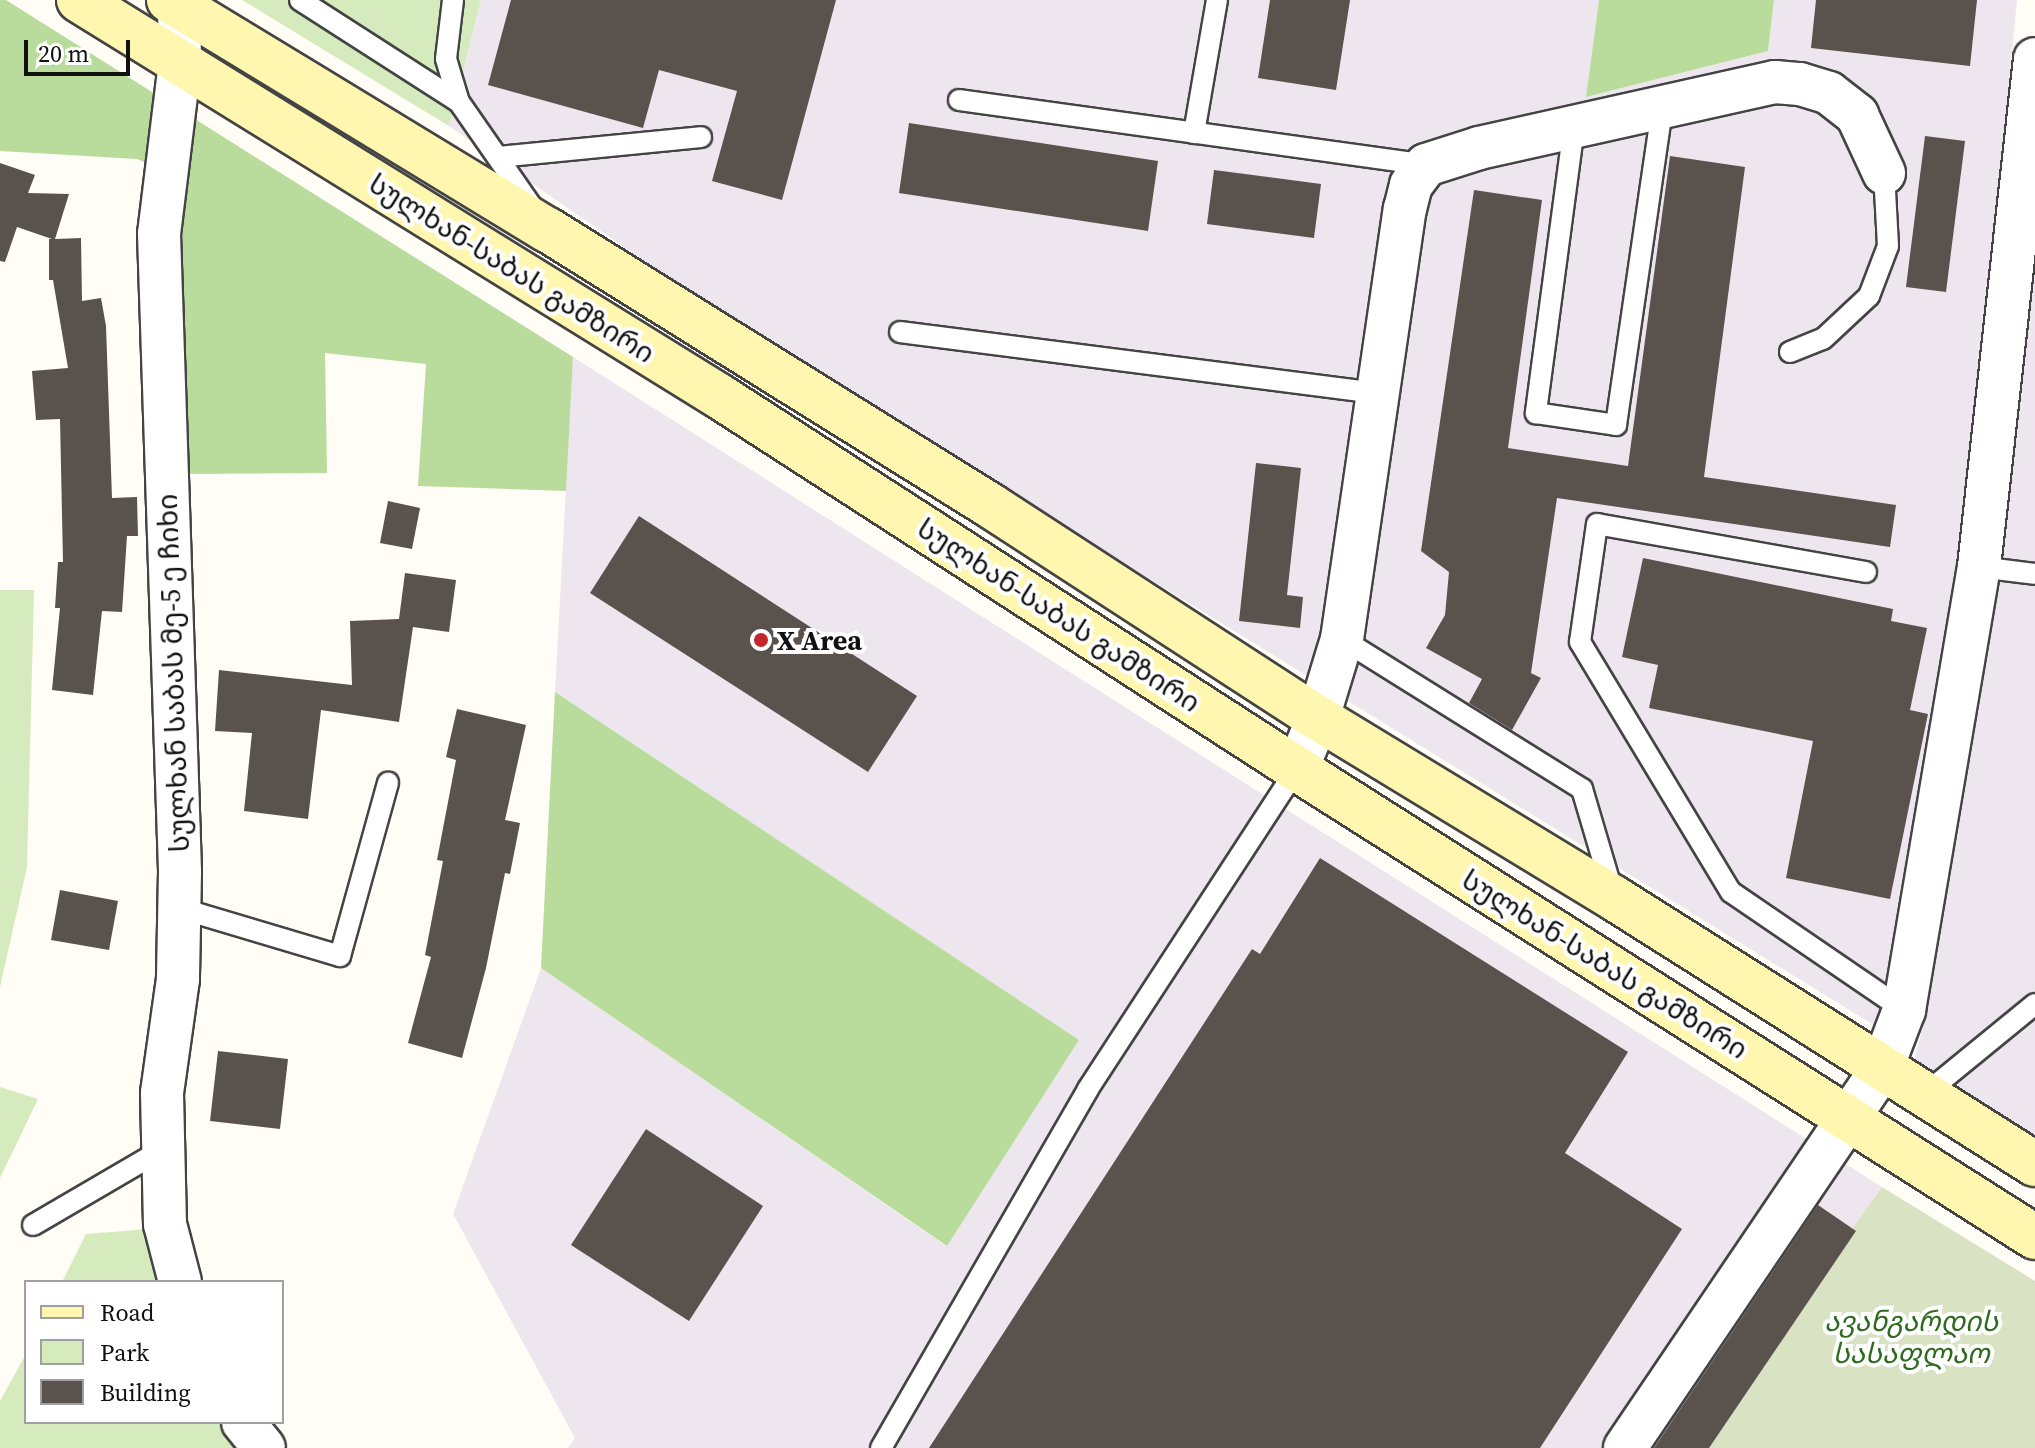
<!DOCTYPE html>
<html>
<head>
<meta charset="utf-8">
<style>
  body { margin:0 }
  #map { position:relative; width:2035px; height:1448px; overflow:hidden; background:#fffdf5; font-family:"Source Serif 4","Noto Sans Georgian",serif }
  div>[style] { position:absolute }
  .industrial>* { inset:0; background:#eee6ef }
  .green>* { inset:0; background:#d5ebbd }
  .forest>* { inset:0; background:#b9dc9c }
  .cemetery>* { inset:0; background:#d9e3c4 }
  .building>* { inset:0; background:#5a524d }
  .roads { filter:drop-shadow(2px 0 #444) drop-shadow(-2px 0 #444) drop-shadow(0 2px #444) drop-shadow(0 -2px #444) }
  .service>* { height:20px; margin:-10px; padding:0 10px; transform-origin:10px; border-radius:10px; background:#fff }
  .minor>* { height:42px; margin:-21px; padding:0 21px; transform-origin:21px; border-radius:21px; background:#fff }
  .secondary>* { height:44px; margin:-22px; padding:0 22px; transform-origin:22px; border-radius:22px; background:#fff6b0 }
  .dots>* { width:22px; height:22px; translate:-50% -50%; box-sizing:border-box; border:4px solid #fff; border-radius:50% }
  span { translate:-50% -50%; white-space:nowrap; text-align:center; line-height:1.15; -webkit-text-stroke:8px #fff; paint-order:stroke }
  .street-label { font-size:28px; color:#111 }
  .poi-label { font-size:28px; color:#111; font-weight:700 }
  .left { translate:0 -50%; text-align:left }
  .park-label { font-size:28px; color:#2f6b1f; font-style:italic }
  .legend { position:absolute; left:24px; top:1280px; width:260px; height:144px; box-sizing:border-box; background:#fff; border:2px solid #a0a0a0; margin:0; padding:10px 14px; list-style:none; font-size:24px; color:#111 }
  .legend li { display:flex; align-items:center; gap:16px; height:40px }
  .legend b { width:40px; border:2px solid #a0a0a0 }
  .scale { position:absolute; left:24px; top:40px; width:106px; height:36px; box-sizing:border-box; border:4px solid #111; border-top:0; padding-left:10px; font-size:24px; line-height:28px; white-space:nowrap; color:#111; -webkit-text-stroke:6px #fff; paint-order:stroke }
</style>
</head>
<body>
<div id="map">
  <div class="industrial">
    <i style="clip-path:polygon(481px 0,1599px 0,1586px 97px,1768px 51px,1774px 0,2017px 0,1962px 571px,1877px 1027px,728px 319px,449px 126px)"></i>
    <i style="clip-path:polygon(2035px 231px,2035px 1140px,1914px 1060px,1927px 1012px)"></i>
    <i style="clip-path:polygon(573px 357px,1882px 1187px,1694px 1448px,568px 1448px,575px 1438px,453px 1214px,541px 968px,946px 1246px,1079px 1040px,555px 692px)"></i>
  </div>
  <div class="green">
    <i style="clip-path:polygon(242px 0,481px 0,449px 126px)"></i>
    <i style="clip-path:polygon(0 590px,34px 590px,27px 867px,0 987px)"></i>
    <i style="clip-path:polygon(0 1087px,38px 1099px,0 1178px)"></i>
    <i style="clip-path:polygon(149px 1229px,159px 1282px,62px 1282px,86px 1234px)"></i>
    <i style="clip-path:polygon(26px 1354px,26px 1422px,218px 1422px,238px 1448px,0 1448px,0 1401px)"></i>
  </div>
  <div class="forest">
    <i style="clip-path:polygon(0 0,6px 0,573px 357px,566px 491px,418px 486px,426px 364px,325px 353px,327px 473px,183px 474px,176px 260px,184px 179px,137px 159px,0 151px)"></i>
    <i style="clip-path:polygon(1599px 0,1774px 0,1768px 51px,1586px 97px)"></i>
    <i style="clip-path:polygon(555px 692px,1079px 1040px,947px 1246px,541px 968px)"></i>
  </div>
  <div class="cemetery">
    <i style="clip-path:polygon(1882px 1187px,2035px 1281px,2035px 1448px,1694px 1448px)"></i>
  </div>
  <div class="building">
    <i style="clip-path:polygon(511px 0,836px 0,782px 200px,712px 181px,737px 91px,659px 70px,643px 128px,488px 85px)"></i>
    <i style="clip-path:polygon(1270px 0,1350px 0,1336px 90px,1258px 78px)"></i>
    <i style="clip-path:polygon(1816px 0,1977px 0,1970px 66px,1811px 48px)"></i>
    <i style="clip-path:polygon(909px 123px,1158px 161px,1148px 231px,899px 193px)"></i>
    <i style="clip-path:polygon(1925px 136px,1965px 141px,1946px 292px,1906px 287px)"></i>
    <i style="clip-path:polygon(1670px 156px,1745px 167px,1704px 477px,1896px 505px,1890px 547px,1557px 498px,1531px 673px,1541px 678px,1512px 730px,1469px 703px,1482px 679px,1426px 648px,1445px 615px,1449px 572px,1421px 551px,1474px 190px,1542px 200px,1508px 448px,1628px 466px)"></i>
    <i style="clip-path:polygon(0 163px,35px 175px,28px 193px,69px 194px,55px 239px,81px 238px,82px 301px,101px 298px,106px 326px,112px 498px,137px 497px,138px 536px,127px 536px,122px 612px,102px 611px,93px 695px,52px 690px,60px 608px,55px 608px,58px 562px,63px 562px,60px 419px,36px 420px,32px 371px,68px 368px,53px 280px,49px 280px,49px 239px,52px 239px,17px 227px,5px 262px,0 261px)"></i>
    <i style="clip-path:polygon(1214px 170px,1321px 184px,1314px 238px,1207px 224px)"></i>
    <i style="clip-path:polygon(1256px 463px,1301px 468px,1287px 595px,1303px 597px,1300px 628px,1239px 621px)"></i>
    <i style="clip-path:polygon(388px 501px,420px 508px,412px 549px,380px 543px)"></i>
    <i style="clip-path:polygon(639px 516px,917px 696px,868px 772px,590px 593px)"></i>
    <i style="clip-path:polygon(1643px 558px,1893px 609px,1891px 621px,1927px 628px,1910px 710px,1928px 714px,1890px 899px,1786px 878px,1813px 741px,1649px 708px,1658px 665px,1622px 657px)"></i>
    <i style="clip-path:polygon(405px 573px,456px 580px,449px 632px,413px 627px,399px 722px,321px 710px,308px 819px,244px 811px,252px 733px,215px 731px,219px 670px,352px 685px,350px 621px,399px 619px)"></i>
    <i style="clip-path:polygon(457px 709px,526px 725px,505px 820px,520px 823px,510px 874px,505px 873px,486px 968px,462px 1058px,408px 1043px,431px 957px,425px 955px,443px 861px,437px 860px,456px 760px,446px 757px)"></i>
    <i style="clip-path:polygon(1320px 858px,1628px 1052px,1565px 1153px,1682px 1229px,1540px 1448px,929px 1448px,1252px 949px,1260px 954px)"></i>
    <i style="clip-path:polygon(60px 890px,118px 901px,109px 950px,51px 940px)"></i>
    <i style="clip-path:polygon(218px 1051px,288px 1059px,280px 1129px,210px 1121px)"></i>
    <i style="clip-path:polygon(646px 1129px,763px 1206px,689px 1321px,571px 1245px)"></i>
    <i style="clip-path:polygon(1818px 1205px,1856px 1231px,1709px 1448px,1654px 1448px)"></i>
  </div>
  <div class="roads">
    <div class="service">
      <i style="left:300px;top:0;width:189px;rotate:32.7deg"></i>
      <i style="left:453px;top:0;width:59px;rotate:96.8deg"></i>
      <i style="left:446px;top:59px;width:45px;rotate:73.2deg"></i>
      <i style="left:459px;top:102px;width:128px;rotate:55.2deg"></i>
      <i style="left:959px;top:100px;width:472px;rotate:7.9deg"></i>
      <i style="left:1574px;top:127px;width:289px;rotate:97.6deg"></i>
      <i style="left:1536px;top:413px;width:81px;rotate:8.5deg"></i>
      <i style="left:1616px;top:425px;width:320px;rotate:-81.7deg"></i>
      <i style="left:1194px;top:133px;width:135px;rotate:-80.2deg"></i>
      <i style="left:498px;top:157px;width:204px;rotate:-5.6deg"></i>
      <i style="left:900px;top:332px;width:482px;rotate:7.3deg"></i>
      <i style="left:1790px;top:352px;width:35px;rotate:-22deg"></i>
      <i style="left:1823px;top:339px;width:63px;rotate:-43.1deg"></i>
      <i style="left:1869px;top:296px;width:53px;rotate:-69.2deg"></i>
      <i style="left:1888px;top:246px;width:73px;rotate:-93.1deg"></i>
      <i style="left:1979px;top:567px;width:56px;rotate:7.1deg"></i>
      <i style="left:1866px;top:572px;width:273px;rotate:-169.9deg"></i>
      <i style="left:1597px;top:524px;width:119px;rotate:98.2deg"></i>
      <i style="left:1580px;top:642px;width:292px;rotate:58.9deg"></i>
      <i style="left:1731px;top:892px;width:209px;rotate:34.3deg"></i>
      <i style="left:1342px;top:639px;width:283px;rotate:32deg"></i>
      <i style="left:1582px;top:789px;width:105px;rotate:73.5deg"></i>
      <i style="left:179px;top:908px;width:168px;rotate:16.6deg"></i>
      <i style="left:340px;top:956px;width:180px;rotate:-74.5deg"></i>
      <i style="left:1925px;top:1094px;width:142px;rotate:-39.3deg"></i>
      <i style="left:33px;top:1225px;width:151px;rotate:-30.3deg"></i>
      <i style="left:881px;top:1448px;width:414px;rotate:-60deg"></i>
      <i style="left:1088px;top:1089px;width:382px;rotate:-56.9deg"></i>
    </div>
    <div class="minor">
      <i style="left:179px;top:0;width:63px;rotate:89.1deg"></i>
      <i style="left:180px;top:63px;width:172px;rotate:97deg"></i>
      <i style="left:159px;top:234px;width:638px;rotate:88.11deg"></i>
      <i style="left:180px;top:872px;width:107px;rotate:91.1deg"></i>
      <i style="left:178px;top:979px;width:115px;rotate:98deg"></i>
      <i style="left:162px;top:1093px;width:131px;rotate:88.7deg"></i>
      <i style="left:165px;top:1224px;width:60px;rotate:75.5deg"></i>
      <i style="left:1297px;top:769px;width:55px;rotate:-67.6deg"></i>
      <i style="left:1318px;top:718px;width:83px;rotate:-73.1deg"></i>
      <i style="left:1342px;top:639px;width:435px;rotate:-81.7deg"></i>
      <i style="left:1405px;top:209px;width:25px;rotate:-76deg"></i>
      <i style="left:1411px;top:185px;width:25px;rotate:-53deg"></i>
      <i style="left:1426px;top:165px;width:56px;rotate:-17.8deg"></i>
      <i style="left:1479px;top:148px;width:303px;rotate:-12.6deg"></i>
      <i style="left:1775px;top:82px;width:25px;rotate:5deg"></i>
      <i style="left:1800px;top:84px;width:30px;rotate:17deg"></i>
      <i style="left:1829px;top:93px;width:36px;rotate:38deg"></i>
      <i style="left:1857px;top:115px;width:64px;rotate:65deg"></i>
      <i style="left:243px;top:1422px;width:33px;rotate:51deg"></i>
      <i style="left:1625px;top:1448px;width:459px;rotate:-55.9deg"></i>
      <i style="left:1882px;top:1068px;width:62px;rotate:-69.2deg"></i>
      <i style="left:1904px;top:1010px;width:449px;rotate:-80.4deg"></i>
      <i style="left:1979px;top:567px;width:511px;rotate:-83.71deg"></i>
    </div>
    <div class="secondary">
      <i style="left:79px;top:0;width:753px;rotate:31.75deg"></i>
      <i style="left:719px;top:396px;width:688px;rotate:32.84deg"></i>
      <i style="left:1297px;top:769px;width:874px;rotate:32.38deg"></i>
      <i style="left:169px;top:0;width:443px;rotate:31.3deg"></i>
      <i style="left:548px;top:230px;width:522px;rotate:31.92deg"></i>
      <i style="left:991px;top:506px;width:390px;rotate:33deg"></i>
      <i style="left:1318px;top:718px;width:346px;rotate:31.3deg"></i>
      <i style="left:1614px;top:898px;width:498px;rotate:32.3deg"></i>
    </div>
  </div>
  <div class="dots">
    <i style="left:761px;top:640px;background:#c4262e"></i>
  </div>
  <div class="street-label">
    <span style="left:512px;top:268px;rotate:32deg">სულხან-საბას გამზირი</span>
    <span style="left:1059px;top:615px;rotate:33deg">სულხან-საბას გამზირი</span>
    <span style="left:173px;top:673px;rotate:-92deg">სულხან საბას მე-5 ე ჩიხი</span>
    <span style="left:1605px;top:964px;rotate:32deg">სულხან-საბას გამზირი</span>
  </div>
  <div class="poi-label">
    <span class="left" style="left:777px;top:640px">X Area</span>
  </div>
  <div class="park-label">
    <span style="left:1911px;top:1337px">ავანგარდის<br>სასაფლაო</span>
  </div>
  <ul class="legend">
  <li><b style="height:10px;background:#fff6b0"></b>Road</li>
  <li><b style="height:22px;background:#d5ebbd"></b>Park</li>
  <li><b style="height:22px;background:#5a524d"></b>Building</li>
  </ul>
  <div class="scale">20 m</div>
</div>
</body>
</html>
